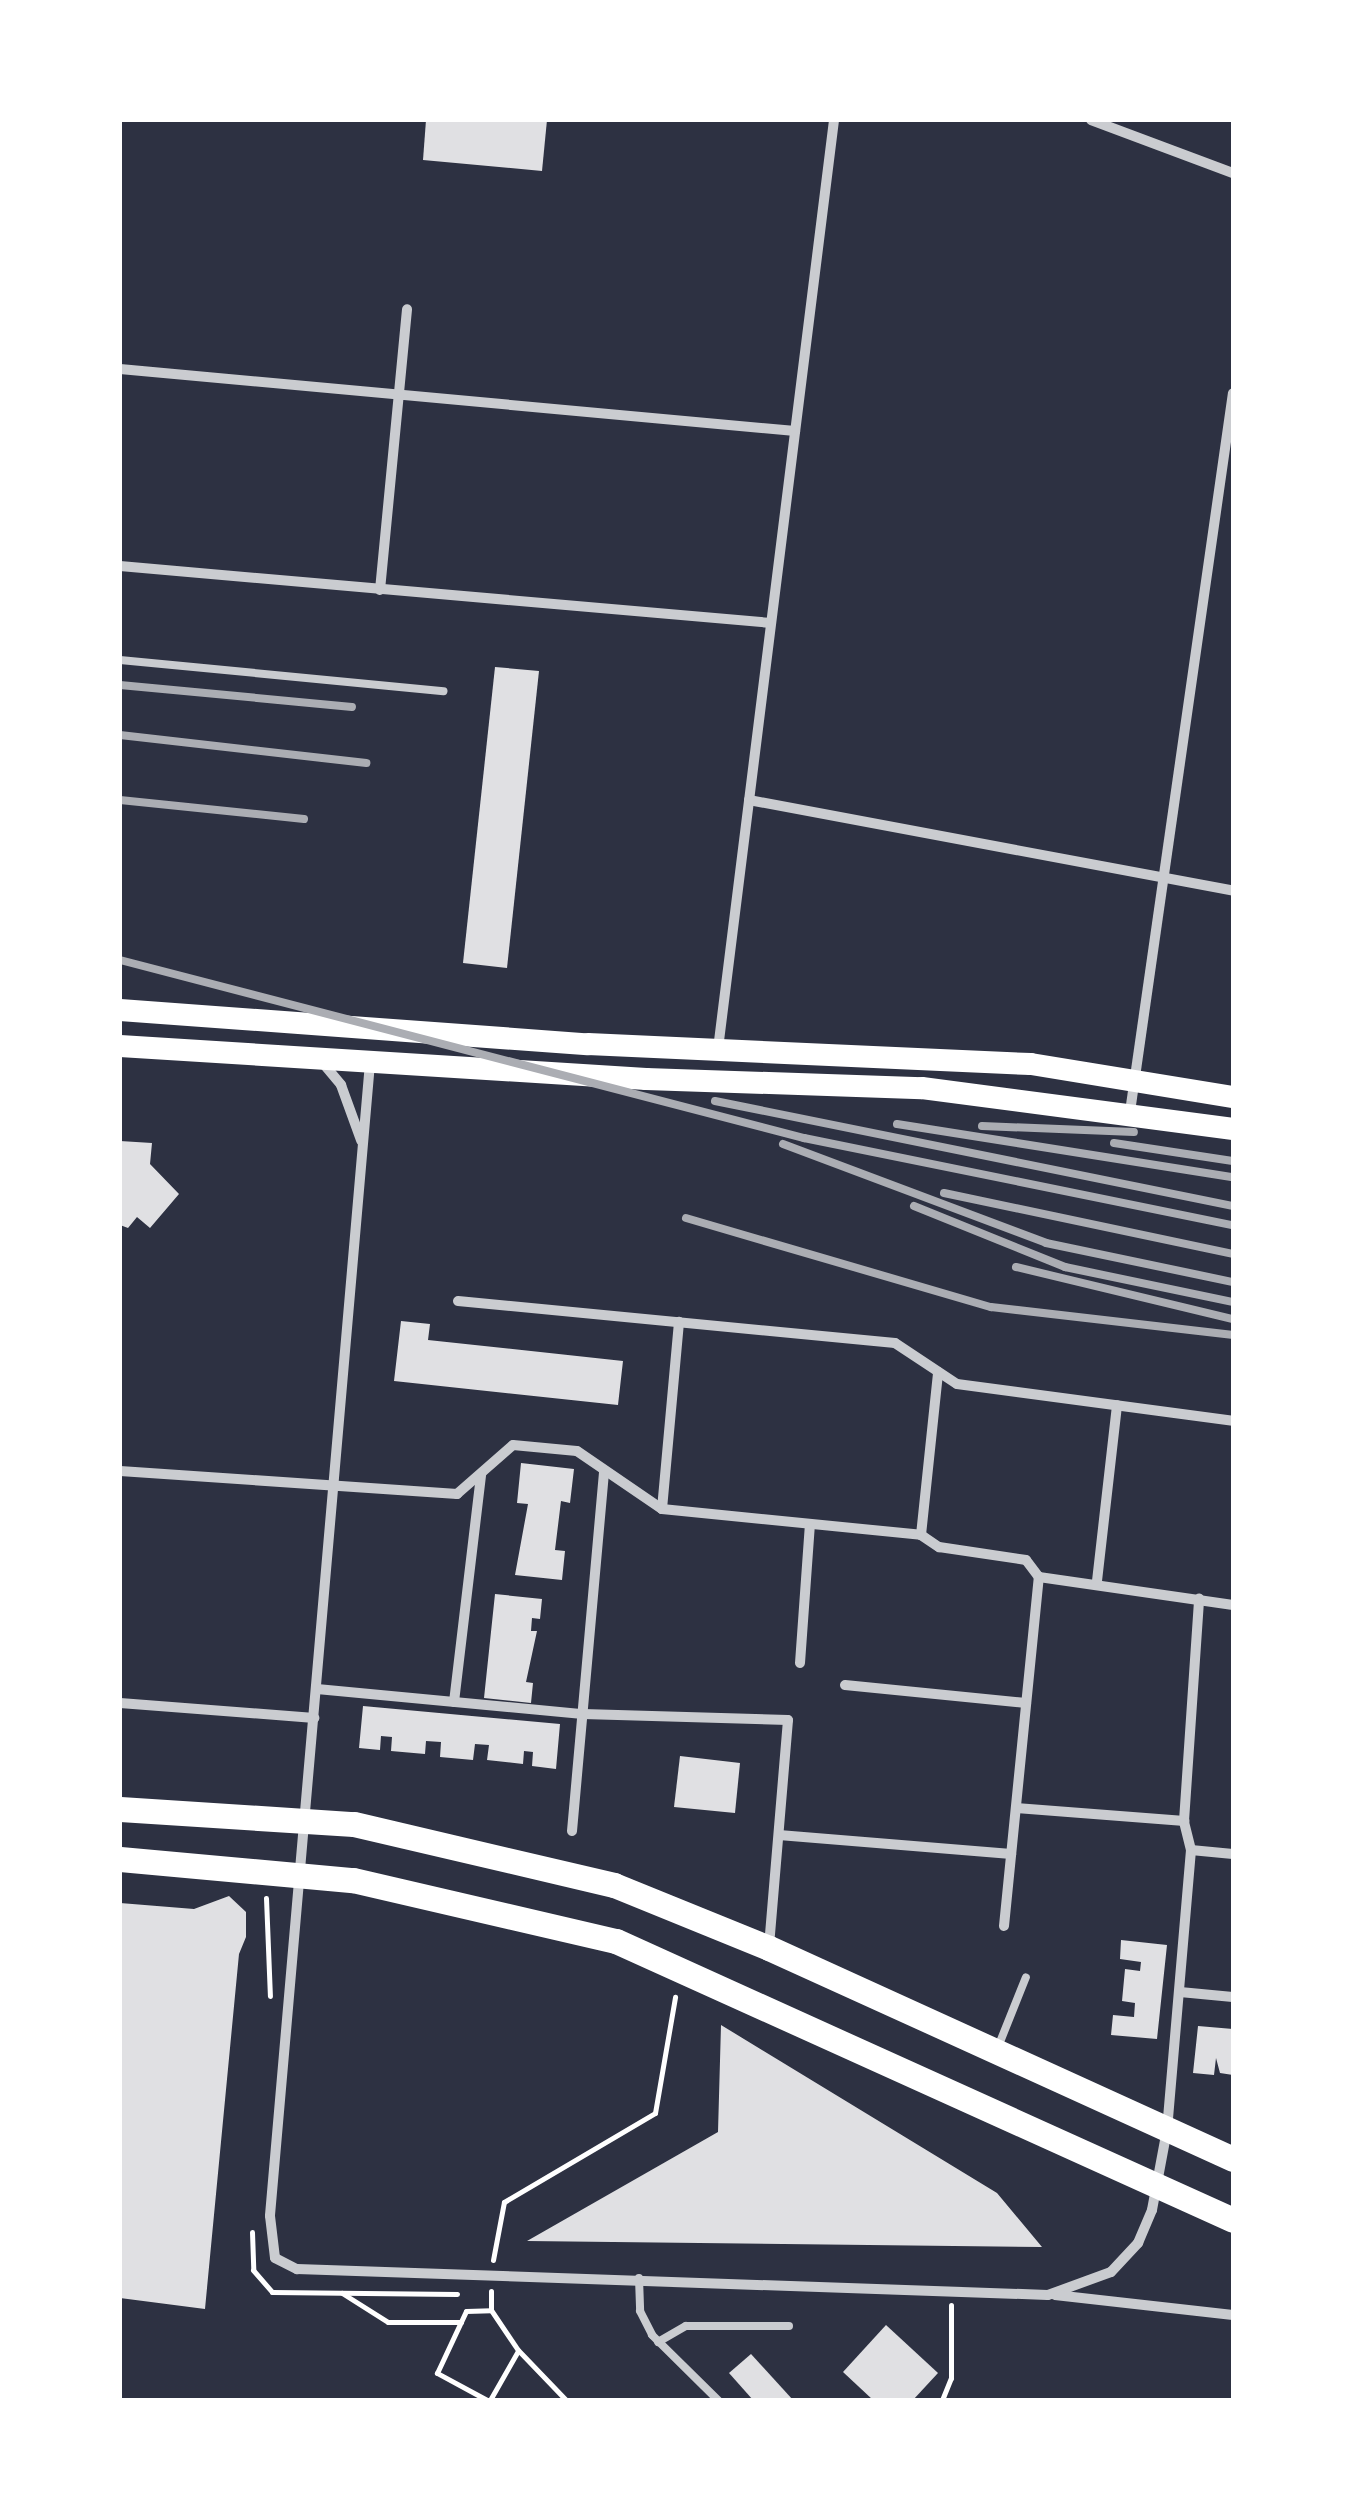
<!DOCTYPE html>
<html>
<head>
<meta charset="utf-8">
<style>
  body { margin:0 }
  #map { position:relative; width:1353px; height:2520px; overflow:hidden; background:#2d3142; font-family:Figtree,sans-serif }
  div>[style] { position:absolute }
  .building>* { inset:0; background:#e0e0e3 }
  .path>* { height:5px; margin:-2.5px; padding:0 2.5px; transform-origin:2.5px; border-radius:2.5px; background:#fff }
  .service>* { height:8px; margin:-4px; padding:0 4px; transform-origin:4px; border-radius:4px; background:#caccd0 }
  .minor>* { height:10px; margin:-5px; padding:0 5px; transform-origin:5px; border-radius:5px; background:#caccd0 }
  .primary>* { height:22px; margin:-11px; padding:0 11px; transform-origin:11px; border-radius:11px; background:#fff }
  .trunk>* { height:25px; margin:-12.5px; padding:0 12.5px; transform-origin:12.5px; border-radius:12.5px; background:#fff }
  .rail>* { height:8px; margin:-4px; padding:0 4px; transform-origin:4px; border-radius:4px; background:#abadb3 }
  span { translate:-50% -50%; white-space:nowrap; text-align:center; line-height:1.15; -webkit-text-stroke:10px #fff; paint-order:stroke }
  .frame { position:absolute; inset:0; border:122px solid #fff; pointer-events:none }
</style>
</head>
<body>
<div id="map">
  <div class="building">
    <i style="clip-path:polygon(426px 120px,547px 120px,542px 171px,423px 160px)"></i>
    <i style="clip-path:polygon(495px 667px,539px 671px,507px 968px,463px 963px)"></i>
    <i style="clip-path:polygon(120px 1141px,152px 1143px,150px 1164px,179px 1194px,150px 1228px,137px 1217px,128px 1228px,120px 1225px)"></i>
    <i style="clip-path:polygon(401px 1321px,430px 1324px,428px 1340px,623px 1361px,618px 1405px,394px 1381px)"></i>
    <i style="clip-path:polygon(521px 1463px,574px 1469px,570px 1503px,561px 1501px,555px 1550px,565px 1551px,562px 1580px,515px 1575px,528px 1504px,517px 1503px)"></i>
    <i style="clip-path:polygon(495px 1594px,542px 1599px,540px 1619px,532px 1618px,531px 1631px,537px 1631px,526px 1682px,533px 1683px,531px 1703px,484px 1698px)"></i>
    <i style="clip-path:polygon(363px 1706px,560px 1724px,556px 1769px,532px 1766px,533px 1752px,524px 1751px,523px 1764px,487px 1760px,489px 1745px,475px 1744px,473px 1760px,440px 1757px,441px 1742px,426px 1741px,425px 1754px,391px 1751px,392px 1737px,381px 1736px,380px 1750px,359px 1748px)"></i>
    <i style="clip-path:polygon(680px 1756px,740px 1763px,735px 1813px,674px 1807px)"></i>
    <i style="clip-path:polygon(229px 1896px,246px 1912px,246px 1937px,239px 1954px,205px 2309px,120px 2298px,120px 1903px,194px 1909px)"></i>
    <i style="clip-path:polygon(1121px 1940px,1167px 1945px,1157px 2039px,1111px 2035px,1113px 2015px,1134px 2017px,1135px 2003px,1122px 2001px,1125px 1969px,1140px 1971px,1141px 1962px,1120px 1959px)"></i>
    <i style="clip-path:polygon(721px 2025px,997px 2193px,1042px 2247px,527px 2241px,718px 2132px)"></i>
    <i style="clip-path:polygon(1198px 2026px,1233px 2029px,1233px 2075px,1220px 2073px,1216px 2058px,1214px 2075px,1193px 2073px)"></i>
    <i style="clip-path:polygon(886px 2325px,938px 2373px,913px 2400px,873px 2400px,843px 2372px)"></i>
    <i style="clip-path:polygon(751px 2354px,793px 2400px,753px 2400px,729px 2373px)"></i>
  </div>
  <div class="path">
    <i style="left:266px;top:1898px;width:98px;rotate:87.7deg"></i>
    <i style="left:252px;top:2232px;width:38px;rotate:88deg"></i>
    <i style="left:253px;top:2270px;width:29px;rotate:49deg"></i>
    <i style="left:272px;top:2292px;width:185px;rotate:0.6deg"></i>
    <i style="left:493px;top:2260px;width:59px;rotate:-79.3deg"></i>
    <i style="left:504px;top:2202px;width:175px;rotate:-30.5deg"></i>
    <i style="left:655px;top:2113px;width:118px;rotate:-80.2deg"></i>
    <i style="left:491px;top:2291px;width:19px;rotate:90deg"></i>
    <i style="left:491px;top:2310px;width:48px;rotate:56deg"></i>
    <i style="left:518px;top:2350px;width:69px;rotate:46.2deg"></i>
    <i style="left:342px;top:2293px;width:54px;rotate:32.2deg"></i>
    <i style="left:388px;top:2322px;width:73px"></i>
    <i style="left:487px;top:2400px;width:57px;rotate:-151.6deg"></i>
    <i style="left:437px;top:2373px;width:68px;rotate:-64.9deg"></i>
    <i style="left:466px;top:2311px;width:25px;rotate:-2deg"></i>
    <i style="left:490px;top:2400px;width:56px;rotate:-60.3deg"></i>
    <i style="left:942px;top:2400px;width:24px;rotate:-68deg"></i>
    <i style="left:951px;top:2378px;width:73px;rotate:-90deg"></i>
  </div>
  <div class="service">
    <i style="left:120px;top:660px;width:325px;rotate:5.5deg"></i>
    <i style="left:998px;top:2047px;width:75px;rotate:-68.2deg"></i>
    <i style="left:639px;top:2278px;width:33px;rotate:88deg"></i>
    <i style="left:640px;top:2311px;width:27px;rotate:63deg"></i>
    <i style="left:652px;top:2335px;width:93px;rotate:44.6deg"></i>
    <i style="left:658px;top:2342px;width:32px;rotate:-30deg"></i>
    <i style="left:686px;top:2326px;width:103px"></i>
  </div>
  <div class="minor">
    <i style="left:1091px;top:120px;width:152px;rotate:20.5deg"></i>
    <i style="left:120px;top:369px;width:678px;rotate:5.25deg"></i>
    <i style="left:120px;top:566px;width:653px;rotate:5deg"></i>
    <i style="left:380px;top:590px;width:282px;rotate:-84.5deg"></i>
    <i style="left:749px;top:800px;width:492px;rotate:10.6deg"></i>
    <i style="left:718px;top:1049px;width:936px;rotate:-82.88deg"></i>
    <i style="left:322px;top:1062px;width:30px;rotate:50deg"></i>
    <i style="left:341px;top:1085px;width:59px;rotate:70deg"></i>
    <i style="left:370px;top:1063px;width:1157px;rotate:94.96deg"></i>
    <i style="left:270px;top:2216px;width:42px;rotate:83.2deg"></i>
    <i style="left:275px;top:2258px;width:25px;rotate:27deg"></i>
    <i style="left:297px;top:2269px;width:751px;rotate:1.98deg"></i>
    <i style="left:1048px;top:2295px;width:67px;rotate:-20.1deg"></i>
    <i style="left:1111px;top:2272px;width:40px;rotate:-47deg"></i>
    <i style="left:1138px;top:2243px;width:36px;rotate:-67deg"></i>
    <i style="left:1152px;top:2210px;width:81px;rotate:-79.4deg"></i>
    <i style="left:1167px;top:2130px;width:281px;rotate:-85.1deg"></i>
    <i style="left:1191px;top:1850px;width:30px;rotate:-104deg"></i>
    <i style="left:1184px;top:1821px;width:223px;rotate:-86.1deg"></i>
    <i style="left:1130px;top:1112px;width:726px;rotate:-81.85deg"></i>
    <i style="left:458px;top:1301px;width:439px;rotate:5.5deg"></i>
    <i style="left:895px;top:1343px;width:74px;rotate:33.5deg"></i>
    <i style="left:957px;top:1384px;width:278px;rotate:7.6deg"></i>
    <i style="left:120px;top:1471px;width:338px;rotate:3.9deg"></i>
    <i style="left:457px;top:1494px;width:74px;rotate:-41.2deg"></i>
    <i style="left:513px;top:1445px;width:64px;rotate:5.4deg"></i>
    <i style="left:577px;top:1451px;width:103px;rotate:34.3deg"></i>
    <i style="left:662px;top:1509px;width:260px;rotate:5.7deg"></i>
    <i style="left:921px;top:1535px;width:22px;rotate:34deg"></i>
    <i style="left:939px;top:1547px;width:88px;rotate:8.5deg"></i>
    <i style="left:1026px;top:1560px;width:21px;rotate:53deg"></i>
    <i style="left:1039px;top:1577px;width:196px;rotate:8.2deg"></i>
    <i style="left:662px;top:1509px;width:188px;rotate:-84.8deg"></i>
    <i style="left:921px;top:1535px;width:164px;rotate:-84deg"></i>
    <i style="left:1097px;top:1581px;width:177px;rotate:-83.5deg"></i>
    <i style="left:800px;top:1663px;width:139px;rotate:-85.9deg"></i>
    <i style="left:845px;top:1685px;width:182px;rotate:5.7deg"></i>
    <i style="left:317px;top:1689px;width:267px;rotate:5.4deg"></i>
    <i style="left:583px;top:1714px;width:205px;rotate:1.7deg"></i>
    <i style="left:788px;top:1720px;width:228px;rotate:94.8deg"></i>
    <i style="left:454px;top:1702px;width:230px;rotate:-83.2deg"></i>
    <i style="left:120px;top:1703px;width:195px;rotate:4.4deg"></i>
    <i style="left:1016px;top:1808px;width:169px;rotate:4.4deg"></i>
    <i style="left:572px;top:1831px;width:362px;rotate:-84.9deg"></i>
    <i style="left:779px;top:1835px;width:233px;rotate:4.7deg"></i>
    <i style="left:1191px;top:1850px;width:42px;rotate:5.4deg"></i>
    <i style="left:1004px;top:1926px;width:351px;rotate:-84.3deg"></i>
    <i style="left:1180px;top:1992px;width:53px;rotate:5.4deg"></i>
    <i style="left:1055px;top:2295px;width:179px;rotate:6.4deg"></i>
  </div>
  <div class="primary">
    <i style="left:120px;top:1010px;width:469px;rotate:4.2deg"></i>
    <i style="left:588px;top:1044px;width:443px;rotate:2.6deg"></i>
    <i style="left:1031px;top:1064px;width:205px;rotate:9.3deg"></i>
    <i style="left:120px;top:1046px;width:527px;rotate:3.59deg"></i>
    <i style="left:646px;top:1079px;width:276px;rotate:1.9deg"></i>
    <i style="left:922px;top:1088px;width:314px;rotate:7.5deg"></i>
  </div>
  <div class="trunk">
    <i style="left:120px;top:1809px;width:234px;rotate:3.7deg"></i>
    <i style="left:354px;top:1824px;width:267px;rotate:13.2deg"></i>
    <i style="left:614px;top:1885px;width:167px;rotate:22.1deg"></i>
    <i style="left:769px;top:1948px;width:510px;rotate:24.45deg"></i>
    <i style="left:120px;top:1859px;width:234px;rotate:5.2deg"></i>
    <i style="left:353px;top:1880px;width:270px;rotate:13.1deg"></i>
    <i style="left:616px;top:1941px;width:677px;rotate:24.33deg"></i>
  </div>
  <div class="rail">
    <i style="left:120px;top:685px;width:233px;rotate:5.4deg"></i>
    <i style="left:120px;top:735px;width:248px;rotate:6.5deg"></i>
    <i style="left:120px;top:800px;width:185px;rotate:5.9deg"></i>
    <i style="left:120px;top:960px;width:707px;rotate:14.59deg"></i>
    <i style="left:804px;top:1138px;width:438px;rotate:11.5deg"></i>
    <i style="left:715px;top:1101px;width:529px;rotate:11.46deg"></i>
    <i style="left:897px;top:1124px;width:340px;rotate:9deg"></i>
    <i style="left:982px;top:1126px;width:152px;rotate:2.3deg"></i>
    <i style="left:1114px;top:1143px;width:120px;rotate:8.6deg"></i>
    <i style="left:783px;top:1144px;width:281px;rotate:20.6deg"></i>
    <i style="left:1046px;top:1243px;width:191px;rotate:11.8deg"></i>
    <i style="left:944px;top:1193px;width:295px;rotate:11.9deg"></i>
    <i style="left:914px;top:1206px;width:163px;rotate:22deg"></i>
    <i style="left:1065px;top:1267px;width:172px;rotate:11.8deg"></i>
    <i style="left:686px;top:1218px;width:318px;rotate:16.3deg"></i>
    <i style="left:991px;top:1307px;width:244px;rotate:6.6deg"></i>
    <i style="left:1016px;top:1267px;width:223px;rotate:13.5deg"></i>
  </div>
  <div class="frame"></div>
</div>
</body>
</html>
